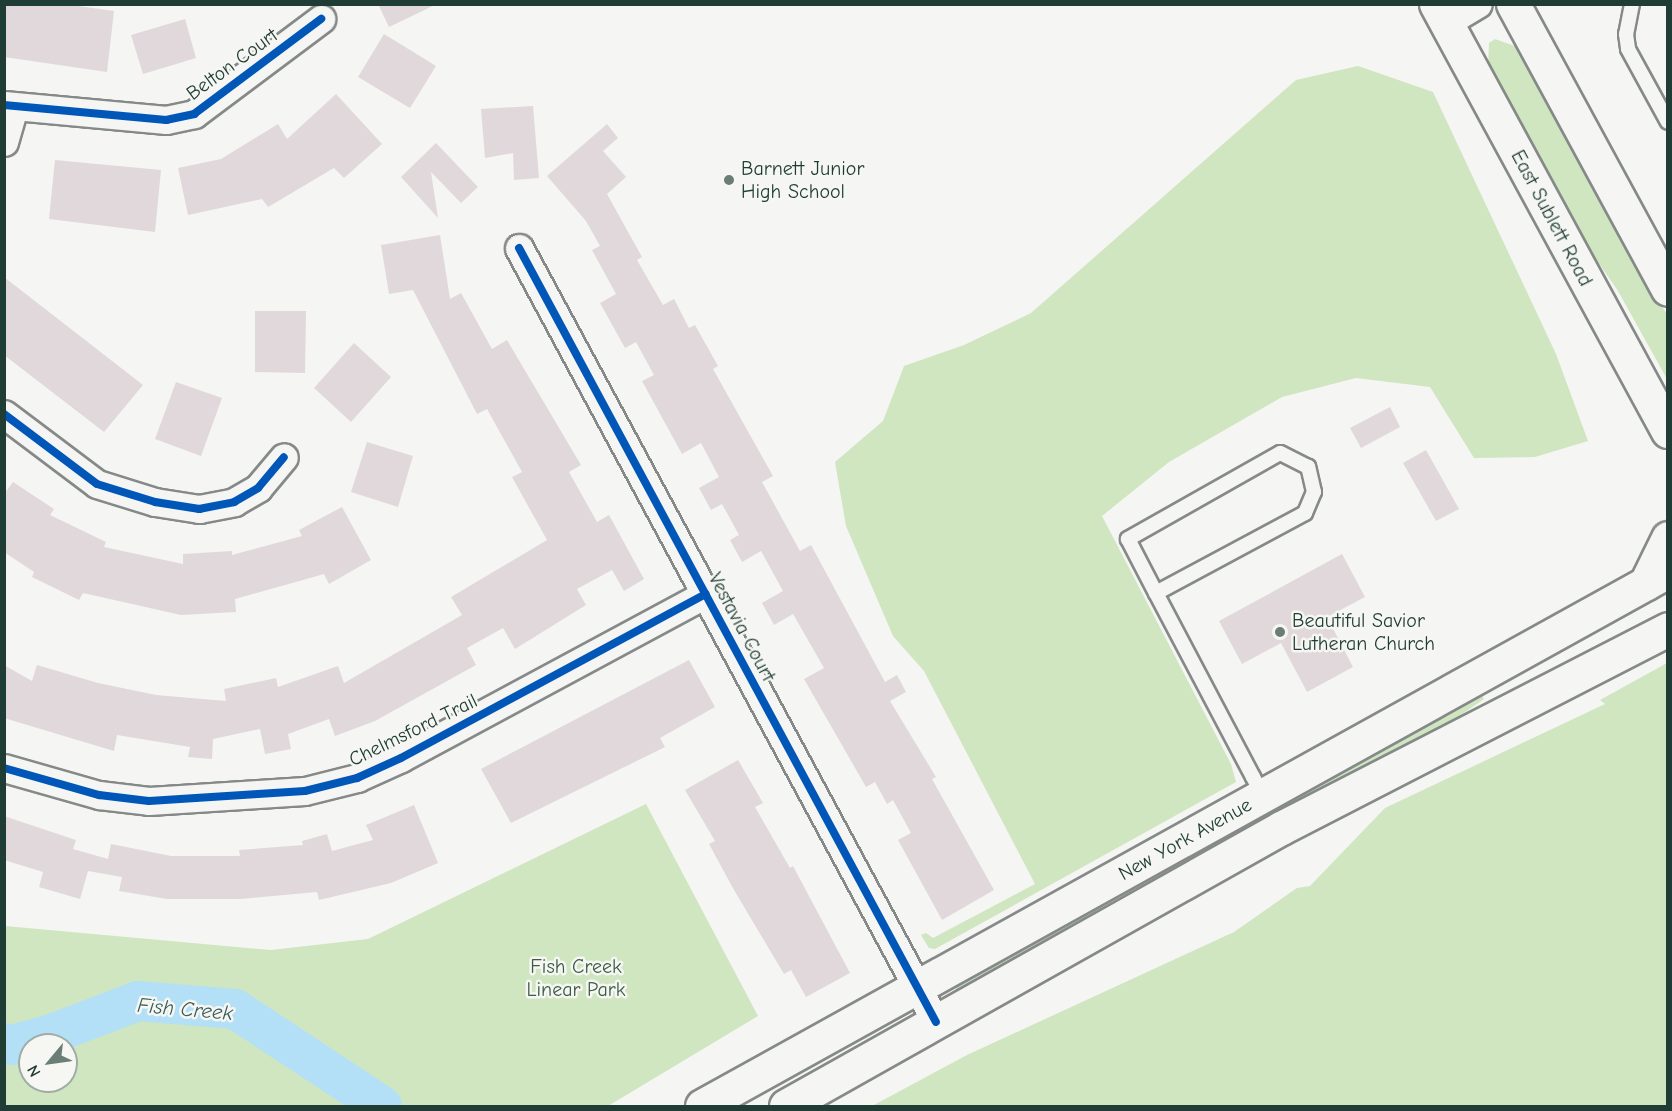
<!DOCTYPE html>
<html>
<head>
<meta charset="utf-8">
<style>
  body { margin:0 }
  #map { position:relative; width:1672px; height:1111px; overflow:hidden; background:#f5f5f3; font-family:"Comic Neue",sans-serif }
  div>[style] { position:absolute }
  .green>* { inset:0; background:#cfe6c1 }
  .river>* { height:40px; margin:-20px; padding:0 20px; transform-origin:20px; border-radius:20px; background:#b3e0f6 }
  .building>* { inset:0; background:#e1d8dc }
  .roads { filter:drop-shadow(2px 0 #858a88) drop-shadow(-2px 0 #858a88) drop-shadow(0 2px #858a88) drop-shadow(0 -2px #858a88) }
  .service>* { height:14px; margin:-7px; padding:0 7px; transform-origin:7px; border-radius:7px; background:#f5f5f3 }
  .minor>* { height:27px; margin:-13.5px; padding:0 13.5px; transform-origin:13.5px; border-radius:13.5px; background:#f5f5f3 }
  .secondary>* { height:33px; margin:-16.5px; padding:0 16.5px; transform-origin:16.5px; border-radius:16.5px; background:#f5f5f3 }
  .cycleway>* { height:8px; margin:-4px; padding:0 4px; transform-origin:4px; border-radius:4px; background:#0057b8 }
  .dots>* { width:16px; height:16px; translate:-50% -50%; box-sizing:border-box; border:3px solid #f6f6f2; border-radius:50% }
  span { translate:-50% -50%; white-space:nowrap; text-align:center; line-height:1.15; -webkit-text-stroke:5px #f6f6f2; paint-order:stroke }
  .street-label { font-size:20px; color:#1f3d34 }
  .poi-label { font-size:20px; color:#1f3d34 }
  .left { translate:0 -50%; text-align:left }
  .park-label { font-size:20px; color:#3c5c48 }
  .water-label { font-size:21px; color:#375c5b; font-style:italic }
  .frame { position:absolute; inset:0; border:6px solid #1f3d34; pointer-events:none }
  .north { position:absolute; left:18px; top:1033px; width:60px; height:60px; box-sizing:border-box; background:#f6f6f2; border:2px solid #a0aca6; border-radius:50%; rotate:241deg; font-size:16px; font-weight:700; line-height:24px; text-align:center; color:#1f3d34 }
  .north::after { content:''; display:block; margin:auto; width:21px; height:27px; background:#6a7d77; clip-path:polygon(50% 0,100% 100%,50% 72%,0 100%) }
</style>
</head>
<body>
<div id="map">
  <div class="green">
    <i style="clip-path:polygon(1495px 39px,1517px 47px,1527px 57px,1667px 315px,1667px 379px,1618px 291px,1554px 198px,1488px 68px,1489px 43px)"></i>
    <i style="clip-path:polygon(1358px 66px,1433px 92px,1556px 354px,1588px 441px,1535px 457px,1474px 458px,1430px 387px,1356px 378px,1282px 397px,1169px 462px,1102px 516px,1231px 764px,1236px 782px,935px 949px,929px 948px,921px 935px,926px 933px,933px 938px,1035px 884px,924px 671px,893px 636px,846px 526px,835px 462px,883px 421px,904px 366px,964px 345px,1031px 313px,1296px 80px)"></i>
    <i style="clip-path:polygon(1667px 663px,1667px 1106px,872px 1106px,967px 1055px,1234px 932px,1297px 888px,1310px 886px,1385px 808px,1605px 704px,1600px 700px)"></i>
    <i style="clip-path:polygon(1479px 691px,1484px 699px,1448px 724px,1300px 805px,1295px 802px,1297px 795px)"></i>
    <i style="clip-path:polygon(evenodd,646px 804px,758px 1016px,608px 1106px,5px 1106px,5px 926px,271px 950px,368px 939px,646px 804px,30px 1045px,66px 1045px,66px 1081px,30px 1081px,30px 1045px)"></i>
    <i style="clip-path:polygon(1099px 900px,1104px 909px,960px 992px,956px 989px,956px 984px)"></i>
  </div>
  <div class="river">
    <i style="left:4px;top:1043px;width:7px;rotate:16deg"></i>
    <i style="left:11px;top:1045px;width:39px;rotate:-15deg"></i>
    <i style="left:49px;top:1035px;width:95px;rotate:-20.9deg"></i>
    <i style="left:138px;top:1001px;width:97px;rotate:4.7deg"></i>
    <i style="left:235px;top:1009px;width:176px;rotate:33.4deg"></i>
  </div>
  <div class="building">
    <i style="clip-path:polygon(4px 4px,64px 4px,114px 11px,107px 72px,4px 57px)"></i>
    <i style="clip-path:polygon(378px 4px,437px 4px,389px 27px)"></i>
    <i style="clip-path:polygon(185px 19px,196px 58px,143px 74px,131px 35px)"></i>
    <i style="clip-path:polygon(384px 34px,436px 66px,410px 108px,358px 77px)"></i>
    <i style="clip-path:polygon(336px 94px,382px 144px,344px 178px,334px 168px,268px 207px,262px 199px,188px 215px,178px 168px,221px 159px,278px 124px,287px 139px)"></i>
    <i style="clip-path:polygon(533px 106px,539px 178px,514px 180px,513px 153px,485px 158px,481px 109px)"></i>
    <i style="clip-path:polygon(607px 124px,618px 138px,603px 151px,626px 177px,607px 194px,642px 257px,637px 260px,663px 305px,674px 299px,689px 328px,695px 325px,718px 366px,713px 369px,773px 476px,762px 482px,800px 551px,811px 545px,885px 682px,897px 675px,906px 692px,890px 701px,936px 777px,932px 779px,994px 890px,942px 920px,898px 840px,911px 833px,893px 800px,887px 804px,875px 782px,866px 787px,804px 679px,824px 668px,793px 614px,774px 625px,762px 603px,783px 591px,761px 551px,742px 562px,730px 540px,739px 535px,722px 504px,711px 510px,699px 488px,719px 477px,701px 443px,682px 454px,642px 381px,654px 375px,636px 342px,625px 348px,600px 303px,616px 294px,592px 250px,600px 246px,586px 221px,547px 176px)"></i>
    <i style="clip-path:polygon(436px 143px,478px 187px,461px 203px,431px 172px,438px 218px,401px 177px)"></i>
    <i style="clip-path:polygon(55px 160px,161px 170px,155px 232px,49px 219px)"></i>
    <i style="clip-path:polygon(440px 235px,450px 299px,461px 293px,492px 349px,507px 340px,581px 465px,569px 472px,597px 522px,609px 515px,644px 579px,624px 591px,612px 570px,577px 589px,586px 605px,515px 649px,503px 628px,467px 648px,476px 665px,375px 721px,335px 736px,329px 719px,288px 734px,291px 749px,265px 754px,260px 729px,213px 739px,212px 759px,188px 757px,190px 747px,117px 735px,114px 751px,4px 718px,4px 665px,32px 681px,37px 665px,98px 683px,156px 695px,226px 701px,224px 689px,276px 678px,278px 687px,338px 666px,344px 683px,462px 615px,451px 597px,547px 540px,512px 477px,522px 472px,487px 409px,477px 414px,413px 290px,389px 294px,381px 245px)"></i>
    <i style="clip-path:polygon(4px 277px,143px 385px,104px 432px,4px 355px)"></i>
    <i style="clip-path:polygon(255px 311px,306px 311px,305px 373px,255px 372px)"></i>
    <i style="clip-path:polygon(354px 343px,391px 377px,351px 422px,314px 388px)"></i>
    <i style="clip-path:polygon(176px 382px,222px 398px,201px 456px,155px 439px)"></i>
    <i style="clip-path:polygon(1390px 407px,1400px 427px,1361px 448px,1350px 428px)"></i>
    <i style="clip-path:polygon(367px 442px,413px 456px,398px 507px,351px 492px)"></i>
    <i style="clip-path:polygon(1426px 450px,1459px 509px,1436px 521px,1403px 463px)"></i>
    <i style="clip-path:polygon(13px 482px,54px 509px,50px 515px,106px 542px,104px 547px,183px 564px,183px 554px,232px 551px,232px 555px,302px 536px,299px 530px,342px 507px,371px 560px,329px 584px,324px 574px,235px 599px,236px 612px,181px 615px,83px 593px,79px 600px,32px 577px,34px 572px,4px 552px,4px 494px)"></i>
    <i style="clip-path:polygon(1342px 554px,1365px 597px,1327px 617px,1353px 667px,1307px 692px,1281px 643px,1242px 664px,1219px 621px)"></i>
    <i style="clip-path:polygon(689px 660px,715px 707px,660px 738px,665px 747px,511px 823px,481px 769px)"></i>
    <i style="clip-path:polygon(738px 760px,763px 803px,755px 807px,790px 868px,793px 866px,850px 973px,806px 997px,791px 970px,784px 974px,734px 890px,709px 844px,715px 841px,685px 790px)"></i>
    <i style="clip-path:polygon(414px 805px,438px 863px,391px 883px,319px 900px,317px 892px,241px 899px,167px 899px,119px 891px,122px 877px,88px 871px,80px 899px,39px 887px,43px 872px,4px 860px,4px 816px,76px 840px,73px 849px,108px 859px,111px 844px,171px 856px,240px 856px,239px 850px,303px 845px,302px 841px,327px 834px,332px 851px,373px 840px,366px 825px)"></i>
  </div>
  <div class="roads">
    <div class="service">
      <i style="left:1632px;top:4px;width:31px;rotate:101deg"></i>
      <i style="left:1626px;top:34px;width:15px;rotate:82deg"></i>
      <i style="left:1628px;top:49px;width:83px;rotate:61.3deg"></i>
      <i style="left:1156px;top:593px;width:169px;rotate:-28.2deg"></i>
      <i style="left:1305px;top:513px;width:23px;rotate:-67deg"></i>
      <i style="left:1314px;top:492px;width:26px;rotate:-103deg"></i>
      <i style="left:1308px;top:467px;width:31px;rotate:-153deg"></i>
      <i style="left:1280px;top:453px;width:175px;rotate:150.5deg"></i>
      <i style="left:1128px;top:539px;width:61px;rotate:62.6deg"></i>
      <i style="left:1156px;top:593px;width:208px;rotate:62.2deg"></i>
      <i style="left:1253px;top:777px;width:21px;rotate:62deg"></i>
    </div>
    <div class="minor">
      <i style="left:1446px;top:23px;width:37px;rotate:-31deg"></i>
      <i style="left:4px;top:105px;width:163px;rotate:5.3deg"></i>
      <i style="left:166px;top:120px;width:29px;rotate:-12deg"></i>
      <i style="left:194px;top:114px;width:159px;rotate:-36.8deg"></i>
      <i style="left:4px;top:142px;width:37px;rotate:-74deg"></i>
      <i style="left:519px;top:248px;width:879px;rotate:61.69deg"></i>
      <i style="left:4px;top:414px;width:116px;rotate:37deg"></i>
      <i style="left:97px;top:484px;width:61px;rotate:17.2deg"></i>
      <i style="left:155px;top:502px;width:45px;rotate:9deg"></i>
      <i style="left:199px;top:509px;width:36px;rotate:-11deg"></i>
      <i style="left:234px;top:502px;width:28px;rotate:-30deg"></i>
      <i style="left:258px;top:488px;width:40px;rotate:-50deg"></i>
      <i style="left:4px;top:768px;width:99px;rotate:15.9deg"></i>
      <i style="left:99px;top:795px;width:50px;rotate:6.8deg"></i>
      <i style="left:149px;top:801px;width:156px;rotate:-3.7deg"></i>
      <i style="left:305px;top:791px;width:54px;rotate:-14deg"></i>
      <i style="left:357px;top:778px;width:48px;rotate:-24.4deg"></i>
      <i style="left:401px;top:758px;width:346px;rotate:-28.3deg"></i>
    </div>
    <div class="secondary">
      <i style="left:1436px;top:4px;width:486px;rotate:61.5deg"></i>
      <i style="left:1513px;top:4px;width:324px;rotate:61.5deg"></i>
      <i style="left:1646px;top:583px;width:50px;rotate:-63.9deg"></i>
      <i style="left:702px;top:1106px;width:1104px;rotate:-28.98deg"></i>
      <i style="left:786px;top:1106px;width:568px;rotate:-29.32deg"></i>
      <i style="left:1281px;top:828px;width:435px;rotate:-27.2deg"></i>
    </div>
  </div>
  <div class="cycleway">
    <i style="left:4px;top:105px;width:163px;rotate:5.3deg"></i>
    <i style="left:166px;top:120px;width:29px;rotate:-12deg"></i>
    <i style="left:194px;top:114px;width:159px;rotate:-36.8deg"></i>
    <i style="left:519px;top:248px;width:879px;rotate:61.69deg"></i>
    <i style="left:4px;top:414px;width:116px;rotate:37deg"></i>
    <i style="left:97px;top:484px;width:61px;rotate:17.2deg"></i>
    <i style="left:155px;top:502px;width:45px;rotate:9deg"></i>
    <i style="left:199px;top:509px;width:36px;rotate:-11deg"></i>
    <i style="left:234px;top:502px;width:28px;rotate:-30deg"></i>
    <i style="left:258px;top:488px;width:40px;rotate:-50deg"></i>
    <i style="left:4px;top:768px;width:99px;rotate:15.9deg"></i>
    <i style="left:99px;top:795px;width:50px;rotate:6.8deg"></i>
    <i style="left:149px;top:801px;width:156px;rotate:-3.7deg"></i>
    <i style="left:305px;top:791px;width:54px;rotate:-14deg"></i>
    <i style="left:357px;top:778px;width:48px;rotate:-24.4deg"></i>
    <i style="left:401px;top:758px;width:346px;rotate:-28.3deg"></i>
  </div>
  <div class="dots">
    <i style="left:729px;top:180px;background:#6a7d77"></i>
    <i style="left:1280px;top:632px;background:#6a7d77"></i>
  </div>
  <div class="street-label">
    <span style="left:232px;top:64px;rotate:-36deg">Belton Court</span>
    <span style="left:1552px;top:218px;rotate:62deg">East Sublett Road</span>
    <span style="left:742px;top:627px;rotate:62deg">Vestavia Court</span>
    <span style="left:413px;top:730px;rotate:-26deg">Chelmsford Trail</span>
    <span style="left:1185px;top:839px;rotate:-29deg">New York Avenue</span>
  </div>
  <div class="poi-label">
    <span class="left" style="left:741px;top:180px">Barnett Junior<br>High School</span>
    <span class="left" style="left:1292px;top:632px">Beautiful Savior<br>Lutheran Church</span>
  </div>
  <div class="park-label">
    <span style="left:576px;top:978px">Fish Creek<br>Linear Park</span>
  </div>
  <div class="water-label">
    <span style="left:185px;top:1009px;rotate:5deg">Fish Creek</span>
  </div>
  <div class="frame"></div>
  <div class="north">N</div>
</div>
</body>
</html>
